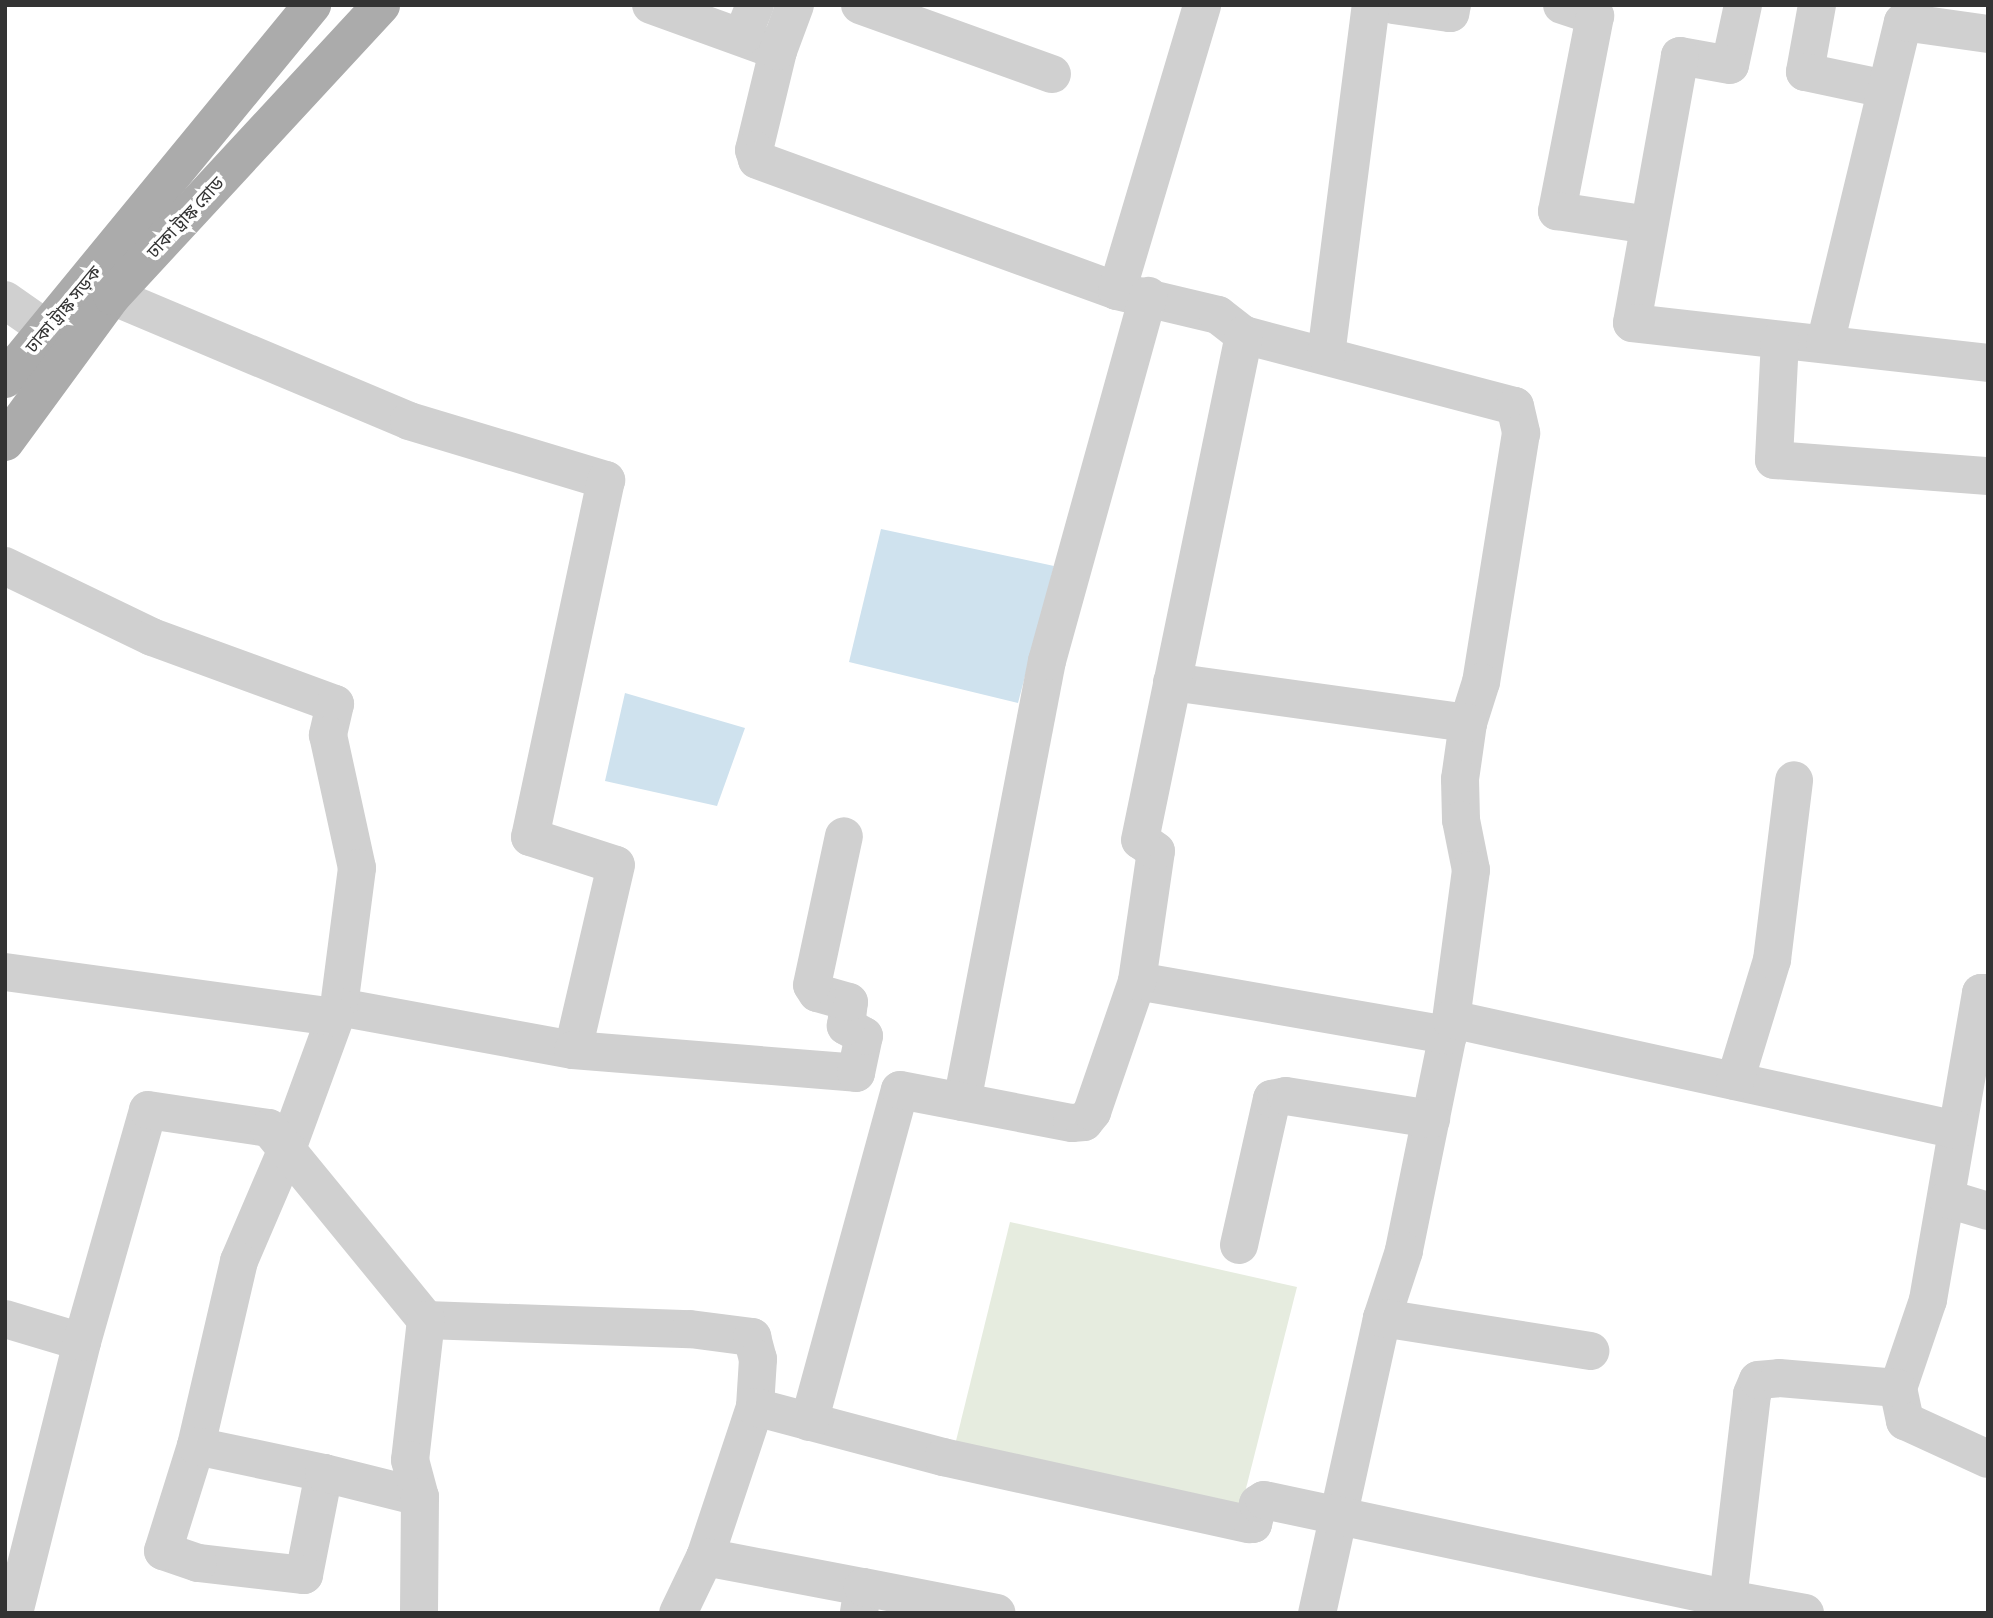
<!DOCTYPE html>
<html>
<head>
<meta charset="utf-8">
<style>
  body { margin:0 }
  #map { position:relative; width:1993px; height:1618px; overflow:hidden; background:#fff; font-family:Commissioner,"Noto Sans Bengali",sans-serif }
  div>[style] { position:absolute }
  .green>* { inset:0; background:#e6ecdf }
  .water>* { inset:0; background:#cfe2ee }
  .minor>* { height:38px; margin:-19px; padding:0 19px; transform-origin:19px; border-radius:19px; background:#d0d0d0 }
  .major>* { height:38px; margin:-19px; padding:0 19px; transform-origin:19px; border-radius:19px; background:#ababab }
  span { translate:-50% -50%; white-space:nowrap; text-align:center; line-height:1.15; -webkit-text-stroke:7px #fff; paint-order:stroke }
  .street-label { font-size:18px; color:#333 }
  .frame { position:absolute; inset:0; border:7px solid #333; pointer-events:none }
</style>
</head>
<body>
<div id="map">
  <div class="green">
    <i style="clip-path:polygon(1010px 1222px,1297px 1287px,1240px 1512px,954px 1449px)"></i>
  </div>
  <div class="water">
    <i style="clip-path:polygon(881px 529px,1054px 566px,1018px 703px,849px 662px)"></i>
    <i style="clip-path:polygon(625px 693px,745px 728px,717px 806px,605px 781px)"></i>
  </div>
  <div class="minor">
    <i style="left:651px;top:5px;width:135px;rotate:19.9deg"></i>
    <i style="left:778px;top:51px;width:102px;rotate:103.6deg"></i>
    <i style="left:754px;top:150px;width:10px;rotate:73deg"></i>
    <i style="left:757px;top:160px;width:383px;rotate:20deg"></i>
    <i style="left:1117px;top:291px;width:104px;rotate:13.4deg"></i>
    <i style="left:1218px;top:315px;width:33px;rotate:38deg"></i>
    <i style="left:1244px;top:335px;width:280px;rotate:14.7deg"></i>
    <i style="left:1515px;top:406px;width:28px;rotate:77deg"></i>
    <i style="left:1521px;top:433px;width:252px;rotate:99.1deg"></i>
    <i style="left:1481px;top:682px;width:43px;rotate:107.6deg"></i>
    <i style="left:1468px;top:723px;width:57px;rotate:98.1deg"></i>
    <i style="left:1460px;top:779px;width:41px;rotate:88.6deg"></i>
    <i style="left:1461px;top:820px;width:51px;rotate:78.7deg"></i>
    <i style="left:1471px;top:870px;width:150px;rotate:97.6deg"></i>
    <i style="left:1451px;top:1019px;width:237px;rotate:101.5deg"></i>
    <i style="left:1404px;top:1251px;width:71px;rotate:108.2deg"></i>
    <i style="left:1382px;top:1318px;width:302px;rotate:102.4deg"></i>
    <i style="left:860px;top:5px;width:204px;rotate:19.8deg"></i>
    <i style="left:1393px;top:5px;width:58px;rotate:8deg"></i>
    <i style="left:1450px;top:13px;width:8px;rotate:-76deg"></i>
    <i style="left:1562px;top:5px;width:35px;rotate:18deg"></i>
    <i style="left:1595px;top:16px;width:199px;rotate:101deg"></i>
    <i style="left:1557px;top:211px;width:93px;rotate:8.7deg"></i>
    <i style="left:1743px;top:5px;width:61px;rotate:102.2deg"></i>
    <i style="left:1730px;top:65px;width:51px;rotate:-169.8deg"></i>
    <i style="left:1680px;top:56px;width:271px;rotate:100.2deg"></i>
    <i style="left:1632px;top:323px;width:358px;rotate:6.4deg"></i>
    <i style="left:1817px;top:5px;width:68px;rotate:100.2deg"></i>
    <i style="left:1805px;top:72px;width:83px;rotate:11.9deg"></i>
    <i style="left:742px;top:37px;width:35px;rotate:-68deg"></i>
    <i style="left:778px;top:51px;width:49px;rotate:-69.7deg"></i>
    <i style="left:1117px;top:291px;width:298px;rotate:-73.4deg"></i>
    <i style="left:112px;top:296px;width:322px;rotate:22.8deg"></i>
    <i style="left:409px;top:421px;width:206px;rotate:16.7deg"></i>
    <i style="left:606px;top:480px;width:365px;rotate:102deg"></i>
    <i style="left:530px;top:837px;width:90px;rotate:18deg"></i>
    <i style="left:616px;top:865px;width:190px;rotate:103.1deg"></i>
    <i style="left:573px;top:1050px;width:238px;rotate:-169.6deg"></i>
    <i style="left:5px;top:300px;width:82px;rotate:35deg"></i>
    <i style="left:1780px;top:340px;width:120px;rotate:92.9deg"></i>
    <i style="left:1774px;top:460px;width:215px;rotate:4.3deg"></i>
    <i style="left:1825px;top:344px;width:331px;rotate:-76.4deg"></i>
    <i style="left:1903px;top:22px;width:86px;rotate:8deg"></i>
    <i style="left:1326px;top:355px;width:353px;rotate:-82.7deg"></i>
    <i style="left:5px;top:566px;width:163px;rotate:25.8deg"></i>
    <i style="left:152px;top:637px;width:195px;rotate:20.1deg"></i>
    <i style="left:335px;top:704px;width:32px;rotate:103deg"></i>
    <i style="left:328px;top:735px;width:136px;rotate:77.7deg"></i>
    <i style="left:357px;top:868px;width:140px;rotate:97.4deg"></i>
    <i style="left:339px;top:1007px;width:151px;rotate:110.1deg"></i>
    <i style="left:287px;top:1149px;width:122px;rotate:113.2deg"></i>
    <i style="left:239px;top:1261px;width:190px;rotate:103.1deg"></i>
    <i style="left:1172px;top:682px;width:299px;rotate:7.9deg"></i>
    <i style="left:5px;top:972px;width:333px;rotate:7.8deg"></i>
    <i style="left:1137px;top:981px;width:316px;rotate:9.9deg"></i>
    <i style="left:1988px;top:993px;width:7px;rotate:180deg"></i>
    <i style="left:1981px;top:993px;width:312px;rotate:99.8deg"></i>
    <i style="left:1928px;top:1300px;width:93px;rotate:108.8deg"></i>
    <i style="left:1898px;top:1388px;width:34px;rotate:78deg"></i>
    <i style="left:1905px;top:1421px;width:91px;rotate:24.6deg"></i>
    <i style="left:1451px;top:1019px;width:518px;rotate:12.37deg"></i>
    <i style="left:573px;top:1050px;width:284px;rotate:4.6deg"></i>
    <i style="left:856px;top:1073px;width:38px;rotate:-78deg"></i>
    <i style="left:864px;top:1036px;width:21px;rotate:-151deg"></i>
    <i style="left:846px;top:1026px;width:24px;rotate:-83deg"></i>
    <i style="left:849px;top:1002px;width:33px;rotate:-164deg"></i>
    <i style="left:817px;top:993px;width:9px;rotate:-122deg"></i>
    <i style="left:812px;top:985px;width:152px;rotate:-77.9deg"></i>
    <i style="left:1735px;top:1081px;width:127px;rotate:-73deg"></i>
    <i style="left:1772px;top:960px;width:181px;rotate:-83deg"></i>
    <i style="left:962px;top:1102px;width:449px;rotate:-79.1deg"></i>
    <i style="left:1047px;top:661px;width:379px;rotate:-74.5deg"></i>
    <i style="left:1948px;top:1199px;width:42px;rotate:16.7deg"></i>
    <i style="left:1239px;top:1245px;width:150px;rotate:-77.3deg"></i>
    <i style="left:1272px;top:1099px;width:14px;rotate:-12deg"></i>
    <i style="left:1286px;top:1096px;width:147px;rotate:9deg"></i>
    <i style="left:1382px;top:1318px;width:211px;rotate:9deg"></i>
    <i style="left:5px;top:1319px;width:80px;rotate:16.6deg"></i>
    <i style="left:426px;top:1320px;width:264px;rotate:2deg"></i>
    <i style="left:690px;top:1329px;width:63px;rotate:7.4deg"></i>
    <i style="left:752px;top:1337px;width:23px;rotate:75deg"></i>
    <i style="left:758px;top:1359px;width:48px;rotate:93.6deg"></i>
    <i style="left:755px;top:1407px;width:158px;rotate:108.4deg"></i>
    <i style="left:705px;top:1557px;width:62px;rotate:115.7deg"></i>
    <i style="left:755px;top:1407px;width:195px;rotate:14.9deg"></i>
    <i style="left:943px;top:1457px;width:313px;rotate:12.4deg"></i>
    <i style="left:1249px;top:1524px;width:4px"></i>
    <i style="left:1253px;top:1524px;width:21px;rotate:-76deg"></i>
    <i style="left:1258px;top:1504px;width:7px;rotate:-34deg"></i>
    <i style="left:1264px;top:1500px;width:474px;rotate:12deg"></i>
    <i style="left:809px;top:1422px;width:344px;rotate:-74.7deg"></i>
    <i style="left:900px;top:1090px;width:175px;rotate:10.9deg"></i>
    <i style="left:1072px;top:1123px;width:12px;rotate:-5deg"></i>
    <i style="left:1084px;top:1122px;width:13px;rotate:-51deg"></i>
    <i style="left:1092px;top:1112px;width:139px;rotate:-71deg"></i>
    <i style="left:1137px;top:981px;width:131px;rotate:-81.7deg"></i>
    <i style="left:1156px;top:851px;width:19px;rotate:-145deg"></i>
    <i style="left:1140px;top:840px;width:516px;rotate:-78.36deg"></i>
    <i style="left:324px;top:1473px;width:104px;rotate:101.1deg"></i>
    <i style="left:304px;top:1575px;width:107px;rotate:-173.5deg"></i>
    <i style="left:198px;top:1563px;width:37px;rotate:-161deg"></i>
    <i style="left:163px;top:1551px;width:110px;rotate:-72.6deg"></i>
    <i style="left:196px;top:1446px;width:131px;rotate:11.9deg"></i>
    <i style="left:324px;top:1473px;width:99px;rotate:14deg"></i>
    <i style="left:705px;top:1557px;width:161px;rotate:10.8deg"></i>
    <i style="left:863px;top:1587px;width:26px;rotate:99deg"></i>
    <i style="left:863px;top:1587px;width:136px;rotate:11deg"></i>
    <i style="left:14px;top:1613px;width:279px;rotate:-75.9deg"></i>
    <i style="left:82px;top:1342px;width:241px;rotate:-74.1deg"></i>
    <i style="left:148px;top:1110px;width:122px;rotate:8.5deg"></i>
    <i style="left:269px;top:1128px;width:248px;rotate:50.7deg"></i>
    <i style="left:426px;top:1320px;width:141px;rotate:96.5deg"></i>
    <i style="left:410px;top:1460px;width:38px;rotate:75deg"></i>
    <i style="left:420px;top:1497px;width:116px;rotate:90.5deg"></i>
    <i style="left:1805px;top:1613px;width:78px;rotate:-169.7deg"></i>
    <i style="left:1728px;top:1599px;width:206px;rotate:-83.3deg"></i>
    <i style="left:1752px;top:1394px;width:15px;rotate:-67deg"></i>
    <i style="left:1758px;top:1380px;width:21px;rotate:-5deg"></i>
    <i style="left:1779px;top:1378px;width:119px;rotate:4.8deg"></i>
  </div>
  <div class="major">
    <i style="left:5px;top:379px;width:484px;rotate:-50.6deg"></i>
    <i style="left:5px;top:442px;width:181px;rotate:-53.8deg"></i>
    <i style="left:112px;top:296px;width:396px;rotate:-47.2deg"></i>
  </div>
  <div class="street-label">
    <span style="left:185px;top:217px;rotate:-47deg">ঢাকা ট্রাঙ্ক রোড</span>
    <span style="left:63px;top:309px;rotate:-50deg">ঢাকা ট্রাঙ্ক সড়ক</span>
  </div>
  <div class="frame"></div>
</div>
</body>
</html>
